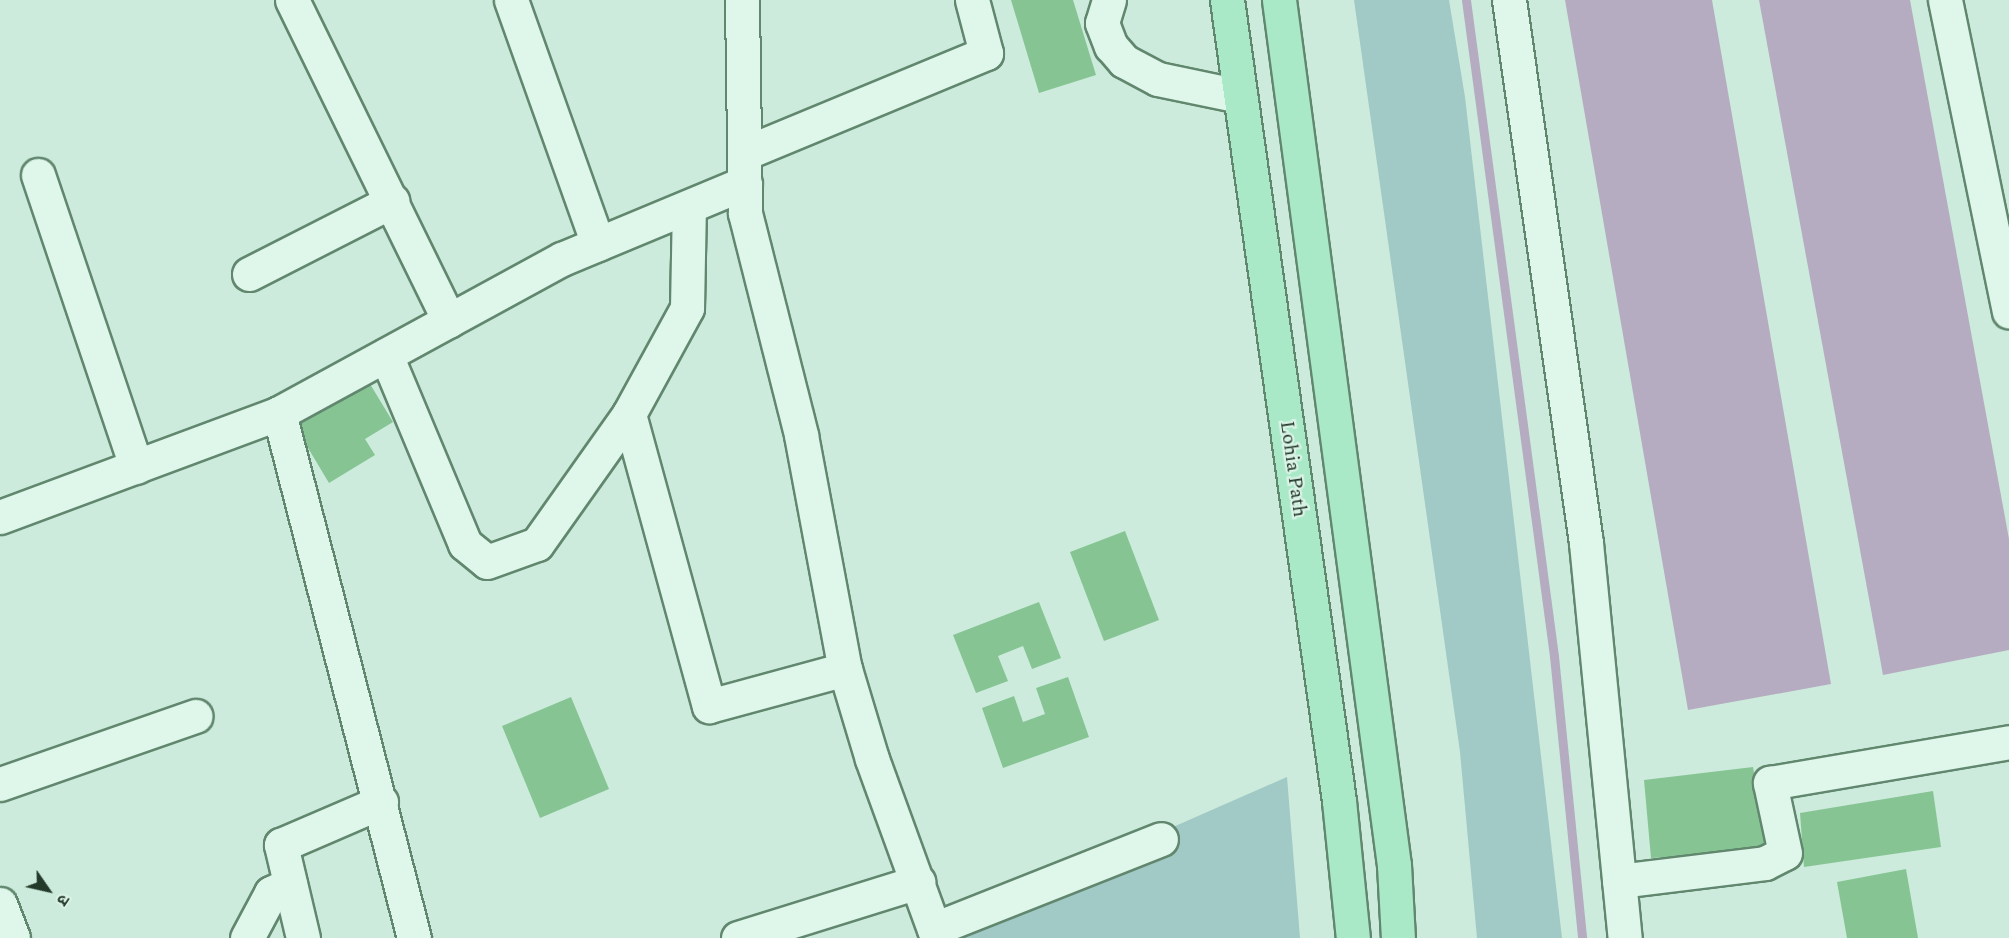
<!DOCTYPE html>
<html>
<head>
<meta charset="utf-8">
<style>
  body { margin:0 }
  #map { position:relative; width:2009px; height:938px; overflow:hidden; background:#ccebdc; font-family:Spectral,"Noto Sans Devanagari",serif }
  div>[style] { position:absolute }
  .green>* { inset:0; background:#a1c9c5 }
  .water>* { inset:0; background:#b6acc1 }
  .stream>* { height:9px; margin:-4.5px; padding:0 4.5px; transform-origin:4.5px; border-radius:4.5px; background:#b6acc1 }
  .building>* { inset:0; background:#86c593 }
  .roads { filter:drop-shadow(2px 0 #61876e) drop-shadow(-2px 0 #61876e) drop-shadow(0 2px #61876e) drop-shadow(0 -2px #61876e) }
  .minor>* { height:33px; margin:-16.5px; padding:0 16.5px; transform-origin:16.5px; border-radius:16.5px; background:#dff6eb }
  .major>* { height:33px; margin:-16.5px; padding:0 16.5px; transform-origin:16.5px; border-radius:16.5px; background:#a9e9c8 }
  span { translate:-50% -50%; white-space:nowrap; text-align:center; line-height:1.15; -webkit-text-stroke:4.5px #dbf3e7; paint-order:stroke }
  .street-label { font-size:20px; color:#233929 }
  .north { position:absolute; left:18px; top:860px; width:60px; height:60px; -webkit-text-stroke:4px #dbf3e7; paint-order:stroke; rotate:124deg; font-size:16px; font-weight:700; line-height:24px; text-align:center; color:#233929 }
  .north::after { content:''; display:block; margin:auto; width:21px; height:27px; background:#233929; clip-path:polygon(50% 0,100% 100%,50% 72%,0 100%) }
</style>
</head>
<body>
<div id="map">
  <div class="green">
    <i style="clip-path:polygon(1354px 0,1449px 0,1465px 97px,1562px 938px,1477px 938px,1460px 752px)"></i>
    <i style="clip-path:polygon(1287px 777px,1300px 938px,920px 938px)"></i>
  </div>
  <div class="water">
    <i style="clip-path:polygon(1565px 0,1712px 0,1831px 684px,1688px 710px)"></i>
    <i style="clip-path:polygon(1759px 0,1910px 0,2009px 539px,2009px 650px,1883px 675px)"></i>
  </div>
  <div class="stream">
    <i style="left:1466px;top:0;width:662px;rotate:82.36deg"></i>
    <i style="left:1554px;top:656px;width:283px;rotate:84.3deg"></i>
  </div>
  <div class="building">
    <i style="clip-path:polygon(1011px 0,1073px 0,1096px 75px,1039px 93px)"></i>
    <i style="clip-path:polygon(367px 379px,393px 422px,365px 439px,375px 455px,329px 483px,293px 423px)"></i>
    <i style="clip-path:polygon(1125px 531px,1159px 620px,1104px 641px,1070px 552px)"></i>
    <i style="clip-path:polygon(1039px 602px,1061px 658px,1032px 669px,1023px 646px,998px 656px,1008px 681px,976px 693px,953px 635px)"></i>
    <i style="clip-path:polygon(1068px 677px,1089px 737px,1003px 768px,982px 708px,1014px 696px,1023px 722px,1045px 714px,1036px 688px)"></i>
    <i style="clip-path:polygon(571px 697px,609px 789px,540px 818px,502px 726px)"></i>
    <i style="clip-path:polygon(1753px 767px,1768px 851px,1651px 858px,1644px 780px)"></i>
    <i style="clip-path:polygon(1933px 791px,1941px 847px,1804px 867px,1800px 813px)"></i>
    <i style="clip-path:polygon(1906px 869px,1918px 938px,1847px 938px,1837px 882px)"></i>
  </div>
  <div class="roads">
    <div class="minor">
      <i style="left:292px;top:0;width:357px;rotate:63.9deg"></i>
      <i style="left:511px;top:0;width:259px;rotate:70.4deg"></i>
      <i style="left:742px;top:0;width:213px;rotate:89.2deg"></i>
      <i style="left:745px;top:213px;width:229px;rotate:75.8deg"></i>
      <i style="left:801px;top:435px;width:238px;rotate:79.4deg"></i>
      <i style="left:845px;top:669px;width:94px;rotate:73.3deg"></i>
      <i style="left:872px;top:759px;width:190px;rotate:70deg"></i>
      <i style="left:1109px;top:0;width:24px;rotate:107deg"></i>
      <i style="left:1102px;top:23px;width:25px;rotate:69deg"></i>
      <i style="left:1111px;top:46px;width:20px;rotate:49deg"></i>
      <i style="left:1124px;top:61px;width:38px;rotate:28deg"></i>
      <i style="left:1158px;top:79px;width:84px;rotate:11.7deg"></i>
      <i style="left:1509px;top:0;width:548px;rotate:81.93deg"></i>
      <i style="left:1586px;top:543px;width:397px;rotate:84.4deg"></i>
      <i style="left:1945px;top:0;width:318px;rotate:78.4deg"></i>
      <i style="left:745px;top:153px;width:261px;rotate:-22.5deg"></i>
      <i style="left:986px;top:53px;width:55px;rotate:-104.8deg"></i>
      <i style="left:38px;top:175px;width:308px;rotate:71.4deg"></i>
      <i style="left:249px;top:274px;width:161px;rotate:-27deg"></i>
      <i style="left:386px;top:355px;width:205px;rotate:67.3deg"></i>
      <i style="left:465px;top:544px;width:28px;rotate:39deg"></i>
      <i style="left:487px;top:562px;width:53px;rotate:-19.8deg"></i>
      <i style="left:537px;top:544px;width:159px;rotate:-54.7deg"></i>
      <i style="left:629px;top:414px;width:121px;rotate:-61.3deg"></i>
      <i style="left:687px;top:308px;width:101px;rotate:-88.9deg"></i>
      <i style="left:279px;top:413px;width:542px;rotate:75.58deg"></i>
      <i style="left:629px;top:414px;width:303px;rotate:74.7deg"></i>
      <i style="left:709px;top:706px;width:141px;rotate:-15.2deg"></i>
      <i style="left:0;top:517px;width:298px;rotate:-20.4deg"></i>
      <i style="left:279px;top:413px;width:322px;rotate:-28.6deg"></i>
      <i style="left:562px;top:259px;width:198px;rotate:-22.6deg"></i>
      <i style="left:0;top:784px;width:207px;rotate:-19.2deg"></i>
      <i style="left:1619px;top:881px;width:147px;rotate:-7deg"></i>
      <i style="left:1765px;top:863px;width:22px;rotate:-27deg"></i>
      <i style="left:1785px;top:853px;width:72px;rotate:-102.1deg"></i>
      <i style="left:1770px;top:783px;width:242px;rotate:-9.7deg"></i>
      <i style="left:0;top:904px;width:36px;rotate:69deg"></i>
      <i style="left:934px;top:929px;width:244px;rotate:-21.6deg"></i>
      <i style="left:247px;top:938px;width:51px;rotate:-61.9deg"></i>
      <i style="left:271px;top:893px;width:21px;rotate:-25deg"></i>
      <i style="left:303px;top:938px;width:96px;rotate:-103.3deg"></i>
      <i style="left:281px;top:845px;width:109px;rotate:-23.3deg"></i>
      <i style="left:738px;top:938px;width:189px;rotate:-17.3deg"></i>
    </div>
    <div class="major">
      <i style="left:1227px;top:0;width:809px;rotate:82.04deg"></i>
      <i style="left:1339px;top:801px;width:138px;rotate:84.2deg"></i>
      <i style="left:1279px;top:0;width:873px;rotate:82.43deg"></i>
      <i style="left:1394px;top:865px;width:73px;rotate:86.9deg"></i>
    </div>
  </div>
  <div class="street-label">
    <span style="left:1293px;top:469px;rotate:82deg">Lohia Path</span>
  </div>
  <div class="north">उ</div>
</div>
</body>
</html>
